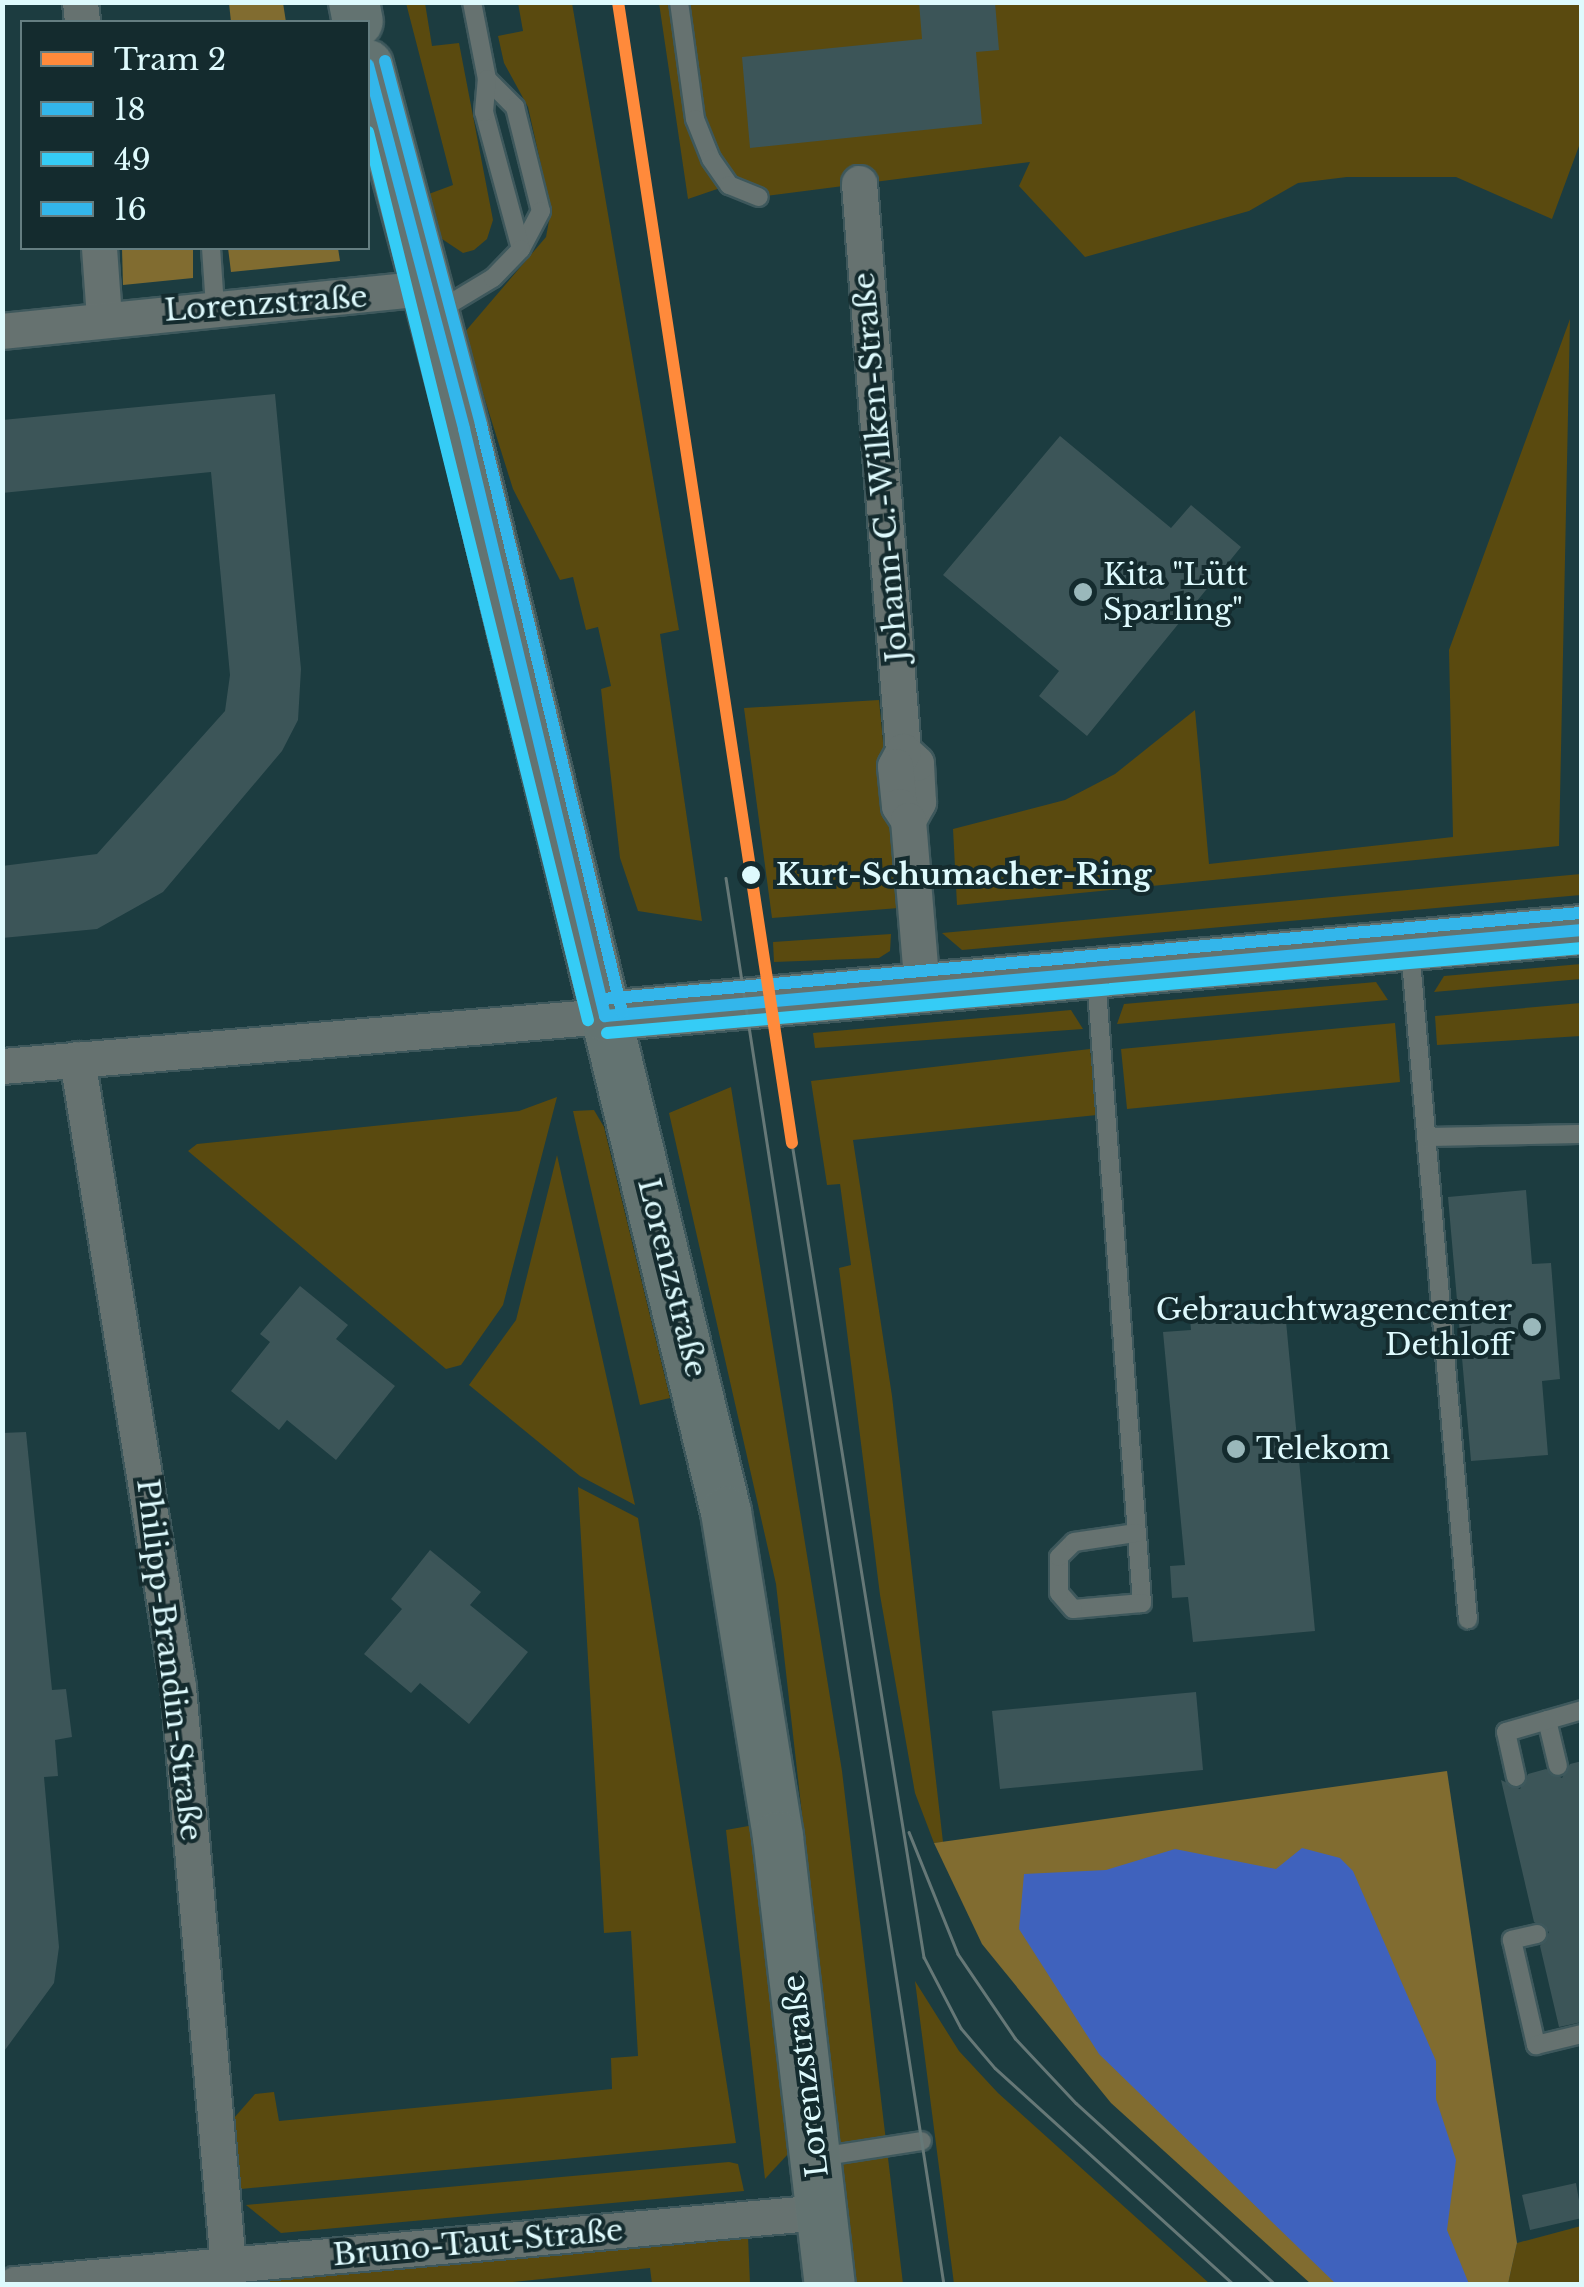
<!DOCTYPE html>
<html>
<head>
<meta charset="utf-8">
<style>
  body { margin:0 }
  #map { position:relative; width:1584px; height:2287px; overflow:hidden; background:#1c3c40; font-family:"Libre Baskerville",serif }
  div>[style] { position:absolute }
  .green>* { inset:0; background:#5a4a0f }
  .forest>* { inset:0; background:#816c30 }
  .water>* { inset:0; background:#3f62bd }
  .building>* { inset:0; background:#3c5558 }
  .roads { filter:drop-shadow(2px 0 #3e585c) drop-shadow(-2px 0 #3e585c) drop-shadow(0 2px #3e585c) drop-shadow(0 -2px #3e585c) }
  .lane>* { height:18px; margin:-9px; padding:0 9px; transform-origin:9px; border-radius:9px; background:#667270 }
  .street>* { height:35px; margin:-17.5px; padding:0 17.5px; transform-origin:17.5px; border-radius:17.5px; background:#667270 }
  .secondary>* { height:50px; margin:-25px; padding:0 25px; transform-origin:25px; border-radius:25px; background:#637371 }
  .tram>* { height:2.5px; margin:-1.25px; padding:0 1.25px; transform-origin:1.25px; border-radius:1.25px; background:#667877 }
  .bus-1>* { height:12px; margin:-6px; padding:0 6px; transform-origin:6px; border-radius:6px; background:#33b6eb }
  .bus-2>* { height:12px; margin:-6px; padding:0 6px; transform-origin:6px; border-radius:6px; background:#35ccf6 }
  .bus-3>* { height:12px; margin:-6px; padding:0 6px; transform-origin:6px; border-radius:6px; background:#33b6eb }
  .tram-1>* { height:12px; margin:-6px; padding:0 6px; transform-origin:6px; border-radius:6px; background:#ff8a3b }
  .dots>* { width:28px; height:28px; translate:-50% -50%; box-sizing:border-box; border:5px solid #142b2e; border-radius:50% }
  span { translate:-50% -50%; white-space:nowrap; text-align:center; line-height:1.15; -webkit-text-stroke:8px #142b2e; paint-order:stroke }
  .street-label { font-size:30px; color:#defafd }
  .poi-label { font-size:30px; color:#defafd }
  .left { translate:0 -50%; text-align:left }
  .right { translate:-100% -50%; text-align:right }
  .stop-label { font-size:30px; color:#defafd; font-weight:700 }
  .frame { position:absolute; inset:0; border:5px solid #defafd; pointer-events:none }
  .legend { position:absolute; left:20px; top:20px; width:350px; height:230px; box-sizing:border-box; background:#142b2e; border:2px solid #657e81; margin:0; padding:12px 18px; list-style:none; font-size:30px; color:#defafd }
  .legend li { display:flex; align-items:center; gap:20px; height:50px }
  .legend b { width:50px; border:2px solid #657e81 }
</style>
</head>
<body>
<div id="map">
  <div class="green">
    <i style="clip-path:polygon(406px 3px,425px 3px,432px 46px,459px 43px,493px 220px,487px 239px,474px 250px,463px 253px,436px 235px,426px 195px,453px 185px)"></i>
    <i style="clip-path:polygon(518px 3px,572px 3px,679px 630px,660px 634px,702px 921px,638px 911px,620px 858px,601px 689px,611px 686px,598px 627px,586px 630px,573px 577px,560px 580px,513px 489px,464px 333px,546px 237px,551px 210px,528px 107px,504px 63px,498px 36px,523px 31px)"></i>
    <i style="clip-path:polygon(659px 3px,1581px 3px,1579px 146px,1552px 219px,1456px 177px,1347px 177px,1298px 183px,1249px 211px,1085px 257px,1019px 186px,1030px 162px,759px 197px,729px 185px,688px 199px)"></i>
    <i style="clip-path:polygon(1570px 319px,1559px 846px,957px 905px,953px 829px,1065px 800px,1115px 774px,1195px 710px,1209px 864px,1453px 837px,1449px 650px)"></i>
    <i style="clip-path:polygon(879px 700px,899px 908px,772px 918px,744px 708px)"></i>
    <i style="clip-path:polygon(1581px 874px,1581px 895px,962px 950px,942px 933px)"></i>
    <i style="clip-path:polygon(891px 934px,890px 951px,879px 958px,774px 962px,773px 942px)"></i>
    <i style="clip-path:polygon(1581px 964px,1581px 979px,1434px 992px,1444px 976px)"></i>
    <i style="clip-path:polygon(1376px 982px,1388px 1000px,1117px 1024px,1124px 1004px)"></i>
    <i style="clip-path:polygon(1581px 1003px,1581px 1036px,1437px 1045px,1435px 1016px)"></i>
    <i style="clip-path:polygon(1071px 1010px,1083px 1029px,815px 1048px,813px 1033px)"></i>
    <i style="clip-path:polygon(1395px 1023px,1400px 1082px,1127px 1109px,1121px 1049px)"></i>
    <i style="clip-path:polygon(1090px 1049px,1097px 1115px,853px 1140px,892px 1396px,943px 1842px,934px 1843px,915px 1793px,880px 1595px,839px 1268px,851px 1265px,840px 1184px,827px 1185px,811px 1081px)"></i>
    <i style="clip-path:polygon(731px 1087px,842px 1771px,903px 2284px,855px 2284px,776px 1584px,669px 1113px)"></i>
    <i style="clip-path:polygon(557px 1097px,503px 1305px,461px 1365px,446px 1369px,188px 1151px,197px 1144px,519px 1111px)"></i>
    <i style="clip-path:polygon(594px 1110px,604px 1127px,670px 1398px,640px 1405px,573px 1111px)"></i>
    <i style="clip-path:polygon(557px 1155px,635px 1505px,580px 1476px,469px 1385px,516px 1320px)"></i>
    <i style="clip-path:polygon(578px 1487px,638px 1518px,736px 2143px,241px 2189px,234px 2118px,255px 2094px,274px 2092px,279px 2121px,612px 2089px,611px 2058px,638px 2056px,631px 1931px,604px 1933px)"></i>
    <i style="clip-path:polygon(754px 1825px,788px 2154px,765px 2179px,726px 1830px)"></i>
    <i style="clip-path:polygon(915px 1981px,959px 2051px,998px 2093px,1210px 2284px,954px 2284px)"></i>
    <i style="clip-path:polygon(729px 2162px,738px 2164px,744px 2191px,281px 2233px,246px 2205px)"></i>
    <i style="clip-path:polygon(1581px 2226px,1581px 2284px,1508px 2284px,1517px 2243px)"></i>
    <i style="clip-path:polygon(748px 2236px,750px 2284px,652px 2284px,650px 2268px,493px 2284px,262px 2284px,277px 2274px)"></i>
  </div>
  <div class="forest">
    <i style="clip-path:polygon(229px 3px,283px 3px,286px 22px,231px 22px)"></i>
    <i style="clip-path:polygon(122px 248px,193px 248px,193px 278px,123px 285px)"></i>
    <i style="clip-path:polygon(228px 248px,338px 248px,340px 261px,231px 272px)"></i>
    <i style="clip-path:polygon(1447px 1771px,1517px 2243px,1508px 2284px,1311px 2284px,1111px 2103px,982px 1944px,934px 1843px)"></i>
  </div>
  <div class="water">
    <i style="clip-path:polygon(1302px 1848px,1340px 1858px,1353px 1871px,1436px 2061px,1436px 2099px,1456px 2160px,1447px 2230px,1469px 2284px,1336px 2284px,1099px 2054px,1019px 1929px,1024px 1874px,1106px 1870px,1175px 1849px,1276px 1869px)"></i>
  </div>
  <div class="building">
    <i style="clip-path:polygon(919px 2px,995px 2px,999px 50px,976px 52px,982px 124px,750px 148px,742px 57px,922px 39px)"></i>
    <i style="clip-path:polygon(275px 394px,301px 669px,298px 720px,282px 751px,163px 892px,97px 929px,2px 938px,2px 866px,97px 854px,225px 711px,230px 675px,211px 472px,2px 493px,2px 420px)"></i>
    <i style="clip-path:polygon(1060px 436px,1171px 528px,1191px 505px,1241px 547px,1087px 736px,1039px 696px,1059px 671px,943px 575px)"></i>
    <i style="clip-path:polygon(1526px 1190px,1532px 1264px,1551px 1263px,1560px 1379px,1542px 1381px,1548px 1455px,1471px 1461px,1448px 1197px)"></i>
    <i style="clip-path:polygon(300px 1286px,348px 1325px,336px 1339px,395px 1386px,336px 1460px,287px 1420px,279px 1430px,231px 1391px,270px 1342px,260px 1334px)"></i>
    <i style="clip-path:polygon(1248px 1303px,1250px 1324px,1286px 1321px,1315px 1631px,1193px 1642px,1188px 1597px,1172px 1598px,1170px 1566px,1185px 1565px,1163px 1332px,1191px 1330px,1189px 1309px)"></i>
    <i style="clip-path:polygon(26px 1432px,52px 1690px,66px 1689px,72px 1737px,55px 1740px,58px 1776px,44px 1777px,59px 1947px,54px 1983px,2px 2054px,2px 1433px)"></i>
    <i style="clip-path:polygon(430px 1550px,481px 1592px,470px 1605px,528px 1652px,469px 1724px,420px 1683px,411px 1693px,364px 1654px,402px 1609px,391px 1599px)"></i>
    <i style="clip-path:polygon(1196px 1692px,1203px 1770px,1000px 1789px,992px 1711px)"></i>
    <i style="clip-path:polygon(1582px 1761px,1582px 2022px,1559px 2027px,1540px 1946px,1549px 1932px,1534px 1922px,1501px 1780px,1520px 1789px,1528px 1774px,1546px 1769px,1562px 1778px,1570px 1764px)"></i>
    <i style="clip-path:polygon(1576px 2183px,1582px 2218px,1530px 2230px,1522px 2195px)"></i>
  </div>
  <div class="roads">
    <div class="lane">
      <i style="left:472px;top:2px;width:78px;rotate:79deg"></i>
      <i style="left:679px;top:2px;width:118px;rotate:82.2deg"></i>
      <i style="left:695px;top:119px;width:43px;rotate:68.2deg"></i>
      <i style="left:711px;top:159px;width:32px;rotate:55deg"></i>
      <i style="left:729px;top:185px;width:32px;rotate:22deg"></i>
      <i style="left:487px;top:79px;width:40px;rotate:45deg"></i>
      <i style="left:515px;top:107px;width:107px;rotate:76deg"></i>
      <i style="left:541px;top:211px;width:43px;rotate:117.8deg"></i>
      <i style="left:521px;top:249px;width:142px;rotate:-105.1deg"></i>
      <i style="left:484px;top:112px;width:33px;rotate:-85deg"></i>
      <i style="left:211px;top:248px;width:59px;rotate:86.1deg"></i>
      <i style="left:438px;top:311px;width:64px;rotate:-31deg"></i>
      <i style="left:493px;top:278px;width:40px;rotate:-46deg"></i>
      <i style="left:1410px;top:948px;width:674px;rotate:85.07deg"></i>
      <i style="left:1096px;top:975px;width:630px;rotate:85.81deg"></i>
      <i style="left:1142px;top:1603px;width:69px;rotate:175deg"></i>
      <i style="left:1073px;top:1609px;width:21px;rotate:-131deg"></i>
      <i style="left:1059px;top:1593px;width:36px;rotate:-90deg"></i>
      <i style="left:1059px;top:1557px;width:21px;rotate:-45deg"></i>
      <i style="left:1074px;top:1542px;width:63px;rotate:-8.3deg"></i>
      <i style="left:1426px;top:1137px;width:156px;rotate:-1.1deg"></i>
      <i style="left:1547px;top:1720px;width:47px;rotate:76.6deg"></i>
      <i style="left:1516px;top:1777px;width:46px;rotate:-102.5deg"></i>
      <i style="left:1506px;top:1732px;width:79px;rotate:-16.1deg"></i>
      <i style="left:1537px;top:1934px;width:26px;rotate:167deg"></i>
      <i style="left:1512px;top:1940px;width:108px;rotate:77.1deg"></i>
      <i style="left:1536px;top:2045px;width:47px;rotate:-13.4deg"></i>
      <i style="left:819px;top:2157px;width:104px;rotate:-8.8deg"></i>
    </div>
    <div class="street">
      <i style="left:80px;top:2px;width:20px;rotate:84deg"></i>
      <i style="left:859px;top:183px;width:570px;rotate:85.57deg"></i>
      <i style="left:99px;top:248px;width:69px;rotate:85.9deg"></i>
      <i style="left:2px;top:331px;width:427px;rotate:-5.8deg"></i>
      <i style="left:908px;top:820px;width:21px;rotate:-61deg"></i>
      <i style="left:918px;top:802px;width:39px;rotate:-93deg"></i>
      <i style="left:916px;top:763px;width:18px;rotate:-137deg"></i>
      <i style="left:903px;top:751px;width:17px;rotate:118deg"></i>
      <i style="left:895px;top:766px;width:40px;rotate:84.3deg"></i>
      <i style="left:899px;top:806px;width:17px;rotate:57deg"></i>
      <i style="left:908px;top:820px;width:172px;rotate:85.3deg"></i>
      <i style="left:77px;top:1059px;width:636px;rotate:80.86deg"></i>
      <i style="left:178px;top:1687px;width:581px;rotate:85.06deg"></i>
      <i style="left:2px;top:1066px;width:605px;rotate:-4.74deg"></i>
      <i style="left:15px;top:2284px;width:810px;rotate:-5.1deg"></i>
    </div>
    <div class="secondary">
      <i style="left:354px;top:2px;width:20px;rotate:79deg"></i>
      <i style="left:368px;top:65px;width:376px;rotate:75.2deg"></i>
      <i style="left:464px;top:429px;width:1114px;rotate:76.4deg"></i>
      <i style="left:726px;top:1512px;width:329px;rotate:80.9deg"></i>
      <i style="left:778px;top:1837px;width:450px;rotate:83.4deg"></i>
      <i style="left:605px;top:1016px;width:981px;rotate:-5.03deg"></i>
    </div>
  </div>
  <div class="tram">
    <i style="left:726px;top:878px;width:1423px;rotate:81.19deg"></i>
    <i style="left:792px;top:1143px;width:825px;rotate:80.79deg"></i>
    <i style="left:924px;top:1957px;width:80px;rotate:62.5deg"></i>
    <i style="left:961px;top:2028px;width:52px;rotate:49.6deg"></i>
    <i style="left:995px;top:2068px;width:321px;rotate:42.2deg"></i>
    <i style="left:909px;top:1832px;width:131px;rotate:68.1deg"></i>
    <i style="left:958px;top:1954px;width:102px;rotate:55.8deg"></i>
    <i style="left:1015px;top:2038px;width:89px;rotate:46.8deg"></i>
    <i style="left:1076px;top:2103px;width:269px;rotate:42.3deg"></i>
  </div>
  <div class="bus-1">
    <i style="left:368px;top:65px;width:376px;rotate:75.2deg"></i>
    <i style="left:464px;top:429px;width:604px;rotate:76.49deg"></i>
    <i style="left:605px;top:1016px;width:981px;rotate:-5.03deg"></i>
  </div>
  <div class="bus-2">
    <i style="left:368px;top:132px;width:915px;rotate:76.09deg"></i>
    <i style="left:607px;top:1033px;width:979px;rotate:-4.98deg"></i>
  </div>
  <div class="bus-3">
    <i style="left:385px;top:61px;width:376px;rotate:75.2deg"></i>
    <i style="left:481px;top:425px;width:604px;rotate:76.49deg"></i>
    <i style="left:603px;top:999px;width:981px;rotate:-5.03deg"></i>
  </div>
  <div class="tram-1">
    <i style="left:618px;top:2px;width:1154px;rotate:81.33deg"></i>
  </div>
  <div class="dots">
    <i style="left:1083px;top:592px;background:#9ab8bb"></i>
    <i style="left:751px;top:875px;background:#defafd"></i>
    <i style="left:1532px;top:1327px;background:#9ab8bb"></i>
    <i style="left:1236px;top:1449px;background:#9ab8bb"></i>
  </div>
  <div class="street-label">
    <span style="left:266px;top:304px;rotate:-4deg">Lorenzstraße</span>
    <span style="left:881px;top:467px;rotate:-95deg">Johann-C.-Wilken-Straße</span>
    <span style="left:672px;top:1278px;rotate:76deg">Lorenzstraße</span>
    <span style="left:169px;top:1660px;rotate:83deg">Philipp-Brandin-Straße</span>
    <span style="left:806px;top:2076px;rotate:-97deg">Lorenzstraße</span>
    <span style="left:478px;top:2243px;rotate:-5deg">Bruno-Taut-Straße</span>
  </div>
  <div class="poi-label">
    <span class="left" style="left:1103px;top:592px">Kita "Lütt<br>Sparling"</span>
    <span class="right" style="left:1512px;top:1327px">Gebrauchtwagencenter<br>Dethloff</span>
    <span class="left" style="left:1256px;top:1449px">Telekom</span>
  </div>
  <div class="stop-label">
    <span class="left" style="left:776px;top:875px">Kurt-Schumacher-Ring</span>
  </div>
  <div class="frame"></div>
  <ul class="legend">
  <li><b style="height:12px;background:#ff8a3b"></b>Tram 2</li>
  <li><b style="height:12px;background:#33b6eb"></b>18</li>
  <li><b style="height:12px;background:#35ccf6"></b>49</li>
  <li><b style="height:12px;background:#33b6eb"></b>16</li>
  </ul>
</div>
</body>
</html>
